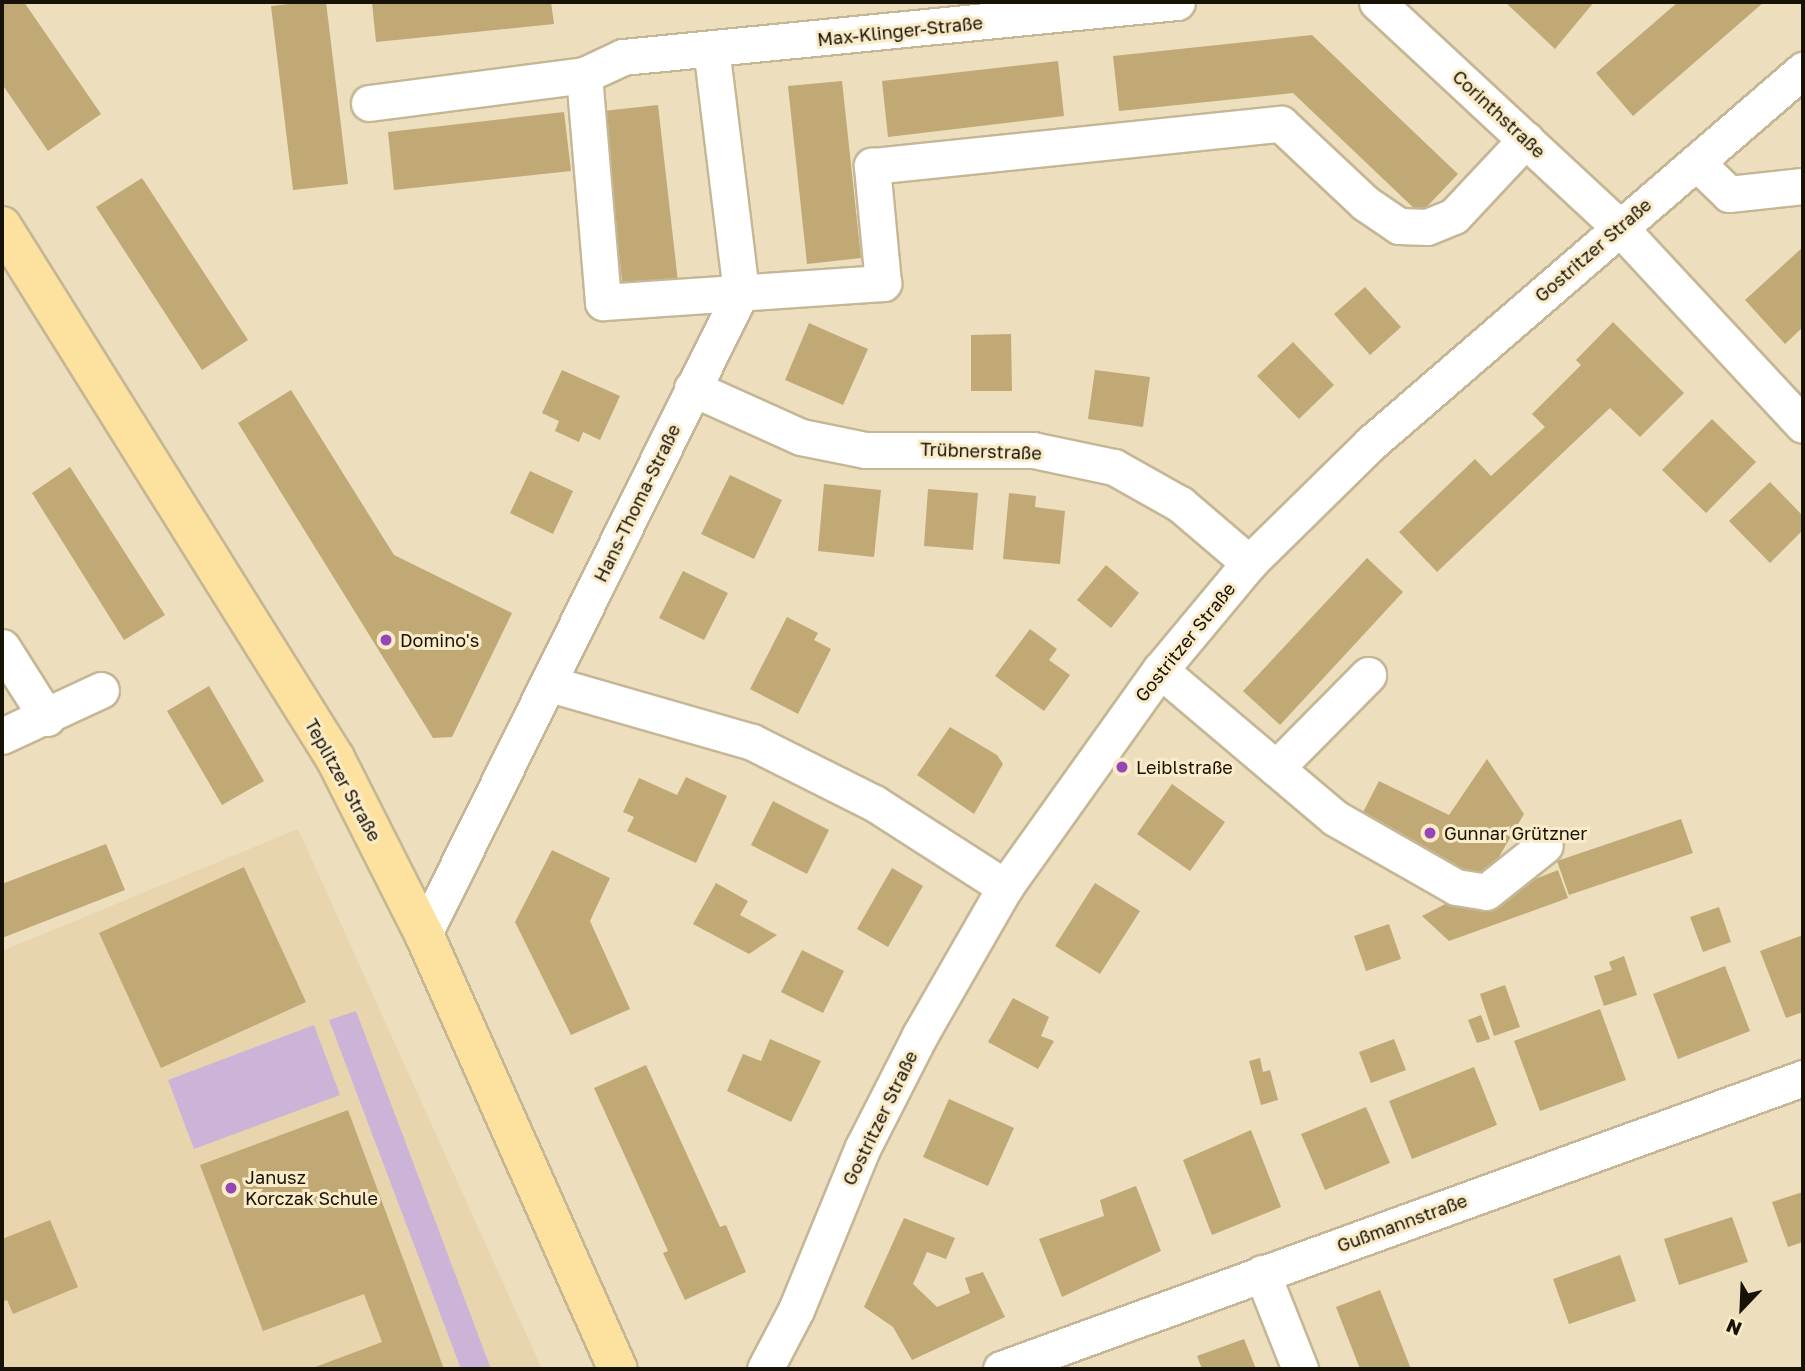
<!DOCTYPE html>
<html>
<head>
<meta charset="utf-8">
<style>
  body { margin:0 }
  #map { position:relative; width:1805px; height:1371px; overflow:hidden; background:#eddebd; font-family:"Golos Text",sans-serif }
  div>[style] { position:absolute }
  .built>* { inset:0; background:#e8d5ad }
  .green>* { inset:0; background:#ccb4d8 }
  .building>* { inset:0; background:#c0a975 }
  .roads { filter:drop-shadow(2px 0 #c5b796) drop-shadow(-2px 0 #c5b796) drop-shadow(0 2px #c5b796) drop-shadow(0 -2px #c5b796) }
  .minor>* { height:35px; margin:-17.5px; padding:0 17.5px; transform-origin:17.5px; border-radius:17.5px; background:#fff }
  .major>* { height:38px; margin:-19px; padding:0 19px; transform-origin:19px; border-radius:19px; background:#fde19e }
  .dots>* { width:19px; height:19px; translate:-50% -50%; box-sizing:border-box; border:4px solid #faebc9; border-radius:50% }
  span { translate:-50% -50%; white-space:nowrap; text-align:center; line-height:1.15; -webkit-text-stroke:6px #faebc9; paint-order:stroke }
  .street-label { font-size:18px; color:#171206 }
  .poi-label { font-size:18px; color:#171206 }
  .left { translate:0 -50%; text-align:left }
  .frame { position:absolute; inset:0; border:4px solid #171206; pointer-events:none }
  .north { position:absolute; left:1707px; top:1273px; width:70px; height:70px; -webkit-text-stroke:5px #faebc9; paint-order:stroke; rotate:203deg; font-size:19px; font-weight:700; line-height:28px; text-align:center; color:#171206 }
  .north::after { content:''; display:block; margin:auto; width:24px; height:32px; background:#171206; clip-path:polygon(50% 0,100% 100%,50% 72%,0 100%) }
</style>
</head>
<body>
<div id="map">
  <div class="built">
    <i style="clip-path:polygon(298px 829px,542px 1369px,2px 1369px,2px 951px)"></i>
  </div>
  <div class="green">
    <i style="clip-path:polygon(356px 1011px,491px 1369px,461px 1369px,329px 1020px)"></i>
    <i style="clip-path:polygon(314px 1025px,340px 1095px,194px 1149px,168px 1080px)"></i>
  </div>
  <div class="building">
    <i style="clip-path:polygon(2px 2px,24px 2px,101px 114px,48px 151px,2px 84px)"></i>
    <i style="clip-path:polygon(307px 2px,326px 2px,348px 184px,293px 190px,271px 6px)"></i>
    <i style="clip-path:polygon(372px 2px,551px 2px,554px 24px,376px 42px)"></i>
    <i style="clip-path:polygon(1505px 2px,1594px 2px,1555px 49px)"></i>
    <i style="clip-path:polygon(1678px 2px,1764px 2px,1633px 116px,1596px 73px)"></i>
    <i style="clip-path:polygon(1312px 35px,1458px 174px,1420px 214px,1293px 93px,1119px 111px,1113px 56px)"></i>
    <i style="clip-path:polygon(1058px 61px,1064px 116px,888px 137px,882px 81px)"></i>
    <i style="clip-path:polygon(842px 81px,861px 258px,807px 264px,788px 86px)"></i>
    <i style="clip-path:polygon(658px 105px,678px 282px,623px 289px,603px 111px)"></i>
    <i style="clip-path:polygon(564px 112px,571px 171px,394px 190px,388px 132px)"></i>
    <i style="clip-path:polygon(142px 178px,248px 340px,202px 370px,96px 207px)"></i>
    <i style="clip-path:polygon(1803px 247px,1803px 327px,1785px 344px,1745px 300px)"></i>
    <i style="clip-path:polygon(1365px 287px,1401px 327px,1370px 355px,1334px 314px)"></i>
    <i style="clip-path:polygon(1613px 322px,1684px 393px,1640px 437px,1610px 408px,1437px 572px,1399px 532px,1475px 459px,1491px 476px,1545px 427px,1532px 414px,1581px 365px,1576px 360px)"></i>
    <i style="clip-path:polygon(809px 323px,868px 349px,843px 405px,785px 380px)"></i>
    <i style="clip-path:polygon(1011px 334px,1012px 391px,971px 391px,971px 335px)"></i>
    <i style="clip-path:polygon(1293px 342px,1334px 385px,1299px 419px,1257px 376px)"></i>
    <i style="clip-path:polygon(562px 370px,620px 396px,600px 440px,583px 432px,579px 442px,555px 431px,559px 421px,542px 413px)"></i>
    <i style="clip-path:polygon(1095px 370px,1150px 377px,1143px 427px,1088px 419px)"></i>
    <i style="clip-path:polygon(291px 390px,394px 555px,512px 613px,452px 737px,433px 738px,238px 423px)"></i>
    <i style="clip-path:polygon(1712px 419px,1756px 462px,1706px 513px,1662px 470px)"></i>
    <i style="clip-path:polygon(70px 467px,165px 615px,124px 640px,32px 493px)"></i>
    <i style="clip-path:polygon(530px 471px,573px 491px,553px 534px,510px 513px)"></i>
    <i style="clip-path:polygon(730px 475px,782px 500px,754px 559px,701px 534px)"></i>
    <i style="clip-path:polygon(1770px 482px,1803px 516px,1803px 530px,1770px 563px,1729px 521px)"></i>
    <i style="clip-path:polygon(824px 484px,881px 490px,874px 557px,818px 551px)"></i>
    <i style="clip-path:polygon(928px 489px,978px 493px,973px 550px,924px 546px)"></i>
    <i style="clip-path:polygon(1009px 493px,1036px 496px,1035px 507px,1065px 511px,1060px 564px,1003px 559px)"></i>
    <i style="clip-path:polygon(1367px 558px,1403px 592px,1280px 725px,1243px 691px)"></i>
    <i style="clip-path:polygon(1106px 565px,1139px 593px,1111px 628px,1077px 600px)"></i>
    <i style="clip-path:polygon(683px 571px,728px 593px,704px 640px,659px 618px)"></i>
    <i style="clip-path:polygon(787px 617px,818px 633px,814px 640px,831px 649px,798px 714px,750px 689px)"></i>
    <i style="clip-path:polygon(1030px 629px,1057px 649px,1049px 660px,1070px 675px,1044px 711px,995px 676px)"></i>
    <i style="clip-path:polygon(209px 686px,264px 781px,222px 805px,167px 711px)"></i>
    <i style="clip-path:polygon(950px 727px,997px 755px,1003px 764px,974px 814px,917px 775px)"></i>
    <i style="clip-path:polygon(1487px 759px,1524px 814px,1482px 886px,1357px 824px,1379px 781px,1449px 815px)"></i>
    <i style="clip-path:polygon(686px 777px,727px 796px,696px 863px,627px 831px,634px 817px,623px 812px,639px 778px,677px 795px)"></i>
    <i style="clip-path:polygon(1172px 784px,1225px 822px,1190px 871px,1137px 834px)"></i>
    <i style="clip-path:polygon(773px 801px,829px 830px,807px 874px,751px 845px)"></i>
    <i style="clip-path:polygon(1681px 819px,1693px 853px,1569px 895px,1557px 861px)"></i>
    <i style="clip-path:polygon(106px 844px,125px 890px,2px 938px,2px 884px)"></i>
    <i style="clip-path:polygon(552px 850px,610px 878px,590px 921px,630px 1009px,571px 1035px,515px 922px)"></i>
    <i style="clip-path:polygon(244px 867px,306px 1002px,161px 1068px,99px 933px)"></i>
    <i style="clip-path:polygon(892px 868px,923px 886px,888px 947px,857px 929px)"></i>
    <i style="clip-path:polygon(1558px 870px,1568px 898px,1449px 941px,1422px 916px,1453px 900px,1463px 908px)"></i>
    <i style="clip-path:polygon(716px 883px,748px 901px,740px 915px,777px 935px,749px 954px,693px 924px)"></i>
    <i style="clip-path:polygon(1095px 883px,1140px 911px,1100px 974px,1055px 946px)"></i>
    <i style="clip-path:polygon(1719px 907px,1731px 942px,1703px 952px,1690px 917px)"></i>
    <i style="clip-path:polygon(1389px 924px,1401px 959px,1366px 971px,1354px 936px)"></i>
    <i style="clip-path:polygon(1803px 935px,1803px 1012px,1786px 1018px,1760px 951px)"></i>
    <i style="clip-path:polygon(802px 950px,844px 971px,823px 1013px,781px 992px)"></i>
    <i style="clip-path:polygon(1624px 956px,1637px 995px,1604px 1006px,1594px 976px,1612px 970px,1609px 962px)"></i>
    <i style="clip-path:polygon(1725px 966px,1750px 1031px,1678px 1059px,1653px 994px)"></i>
    <i style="clip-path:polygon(1505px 985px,1520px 1027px,1494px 1036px,1480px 994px)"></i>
    <i style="clip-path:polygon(1013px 998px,1049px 1017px,1041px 1036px,1054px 1041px,1038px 1069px,988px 1042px)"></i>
    <i style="clip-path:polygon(1600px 1009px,1626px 1080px,1540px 1111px,1514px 1041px)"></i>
    <i style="clip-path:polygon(1481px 1015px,1490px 1039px,1477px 1043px,1468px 1020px)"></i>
    <i style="clip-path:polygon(770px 1039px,821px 1061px,791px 1122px,727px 1091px,743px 1054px,761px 1061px)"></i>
    <i style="clip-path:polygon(1394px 1039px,1406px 1070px,1371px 1083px,1359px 1052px)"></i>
    <i style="clip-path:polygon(1260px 1058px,1263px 1072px,1270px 1070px,1278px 1100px,1261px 1105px,1249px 1061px)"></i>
    <i style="clip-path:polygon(646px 1065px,720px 1227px,726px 1225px,746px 1272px,685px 1300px,663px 1253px,668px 1251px,594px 1088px)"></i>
    <i style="clip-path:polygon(1474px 1067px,1497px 1125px,1412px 1159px,1389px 1101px)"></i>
    <i style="clip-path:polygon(949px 1099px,1014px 1128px,988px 1186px,923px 1157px)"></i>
    <i style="clip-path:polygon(1366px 1107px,1390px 1163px,1325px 1190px,1301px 1134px)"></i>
    <i style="clip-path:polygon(348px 1110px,444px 1369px,310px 1369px,382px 1342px,364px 1294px,263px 1331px,200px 1165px)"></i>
    <i style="clip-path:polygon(1251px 1130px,1281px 1207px,1212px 1235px,1183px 1160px)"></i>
    <i style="clip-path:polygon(1136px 1186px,1161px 1251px,1062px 1297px,1039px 1239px,1104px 1216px,1100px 1200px)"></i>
    <i style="clip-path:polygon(1803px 1192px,1803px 1242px,1788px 1247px,1772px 1202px)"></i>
    <i style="clip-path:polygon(1732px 1217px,1748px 1262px,1679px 1285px,1664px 1239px)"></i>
    <i style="clip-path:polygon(904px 1218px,955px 1238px,946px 1259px,927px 1252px,913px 1284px,937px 1307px,970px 1293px,965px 1278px,983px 1272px,1005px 1317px,912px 1360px,893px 1327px,864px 1307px)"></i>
    <i style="clip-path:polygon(50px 1220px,78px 1287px,13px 1314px,7px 1300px,2px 1302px,2px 1239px)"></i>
    <i style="clip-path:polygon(1620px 1255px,1636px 1301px,1569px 1324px,1553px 1279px)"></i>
    <i style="clip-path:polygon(1380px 1290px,1411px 1369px,1360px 1369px,1336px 1307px)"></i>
    <i style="clip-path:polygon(1244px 1339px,1256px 1369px,1202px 1369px,1197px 1356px)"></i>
  </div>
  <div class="roads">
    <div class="minor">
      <i style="left:1177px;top:2px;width:557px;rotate:174.33deg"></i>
      <i style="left:623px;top:57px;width:43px;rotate:155.2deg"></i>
      <i style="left:584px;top:75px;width:228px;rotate:85.2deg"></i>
      <i style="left:603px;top:302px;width:281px;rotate:-3.9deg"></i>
      <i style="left:883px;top:283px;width:118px;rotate:-95.4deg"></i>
      <i style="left:872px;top:166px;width:411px;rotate:-5.9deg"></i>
      <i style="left:1281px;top:124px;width:115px;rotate:43.2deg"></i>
      <i style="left:1365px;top:203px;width:41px;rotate:34.1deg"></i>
      <i style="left:1399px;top:226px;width:28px;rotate:2deg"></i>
      <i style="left:1427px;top:227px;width:29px;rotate:-22deg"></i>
      <i style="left:1454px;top:216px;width:105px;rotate:-46.9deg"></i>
      <i style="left:1377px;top:2px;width:330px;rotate:42.9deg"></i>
      <i style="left:1619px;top:227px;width:270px;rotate:47.1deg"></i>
      <i style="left:369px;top:103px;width:217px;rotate:-7.4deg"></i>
      <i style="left:1696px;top:162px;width:46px;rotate:44.1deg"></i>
      <i style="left:1729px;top:194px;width:74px;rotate:-6.2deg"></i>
      <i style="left:692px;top:388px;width:120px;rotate:24.2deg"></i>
      <i style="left:801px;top:437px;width:65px;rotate:11.5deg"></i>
      <i style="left:865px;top:450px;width:168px"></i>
      <i style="left:1033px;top:450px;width:83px;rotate:11.9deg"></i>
      <i style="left:1114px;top:467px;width:76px;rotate:29.3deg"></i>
      <i style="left:1180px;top:504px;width:91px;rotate:40.5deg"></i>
      <i style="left:2px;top:647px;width:84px;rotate:57.6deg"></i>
      <i style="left:1160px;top:670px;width:229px;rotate:40.2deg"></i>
      <i style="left:1335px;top:818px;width:139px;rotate:29.7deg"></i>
      <i style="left:1456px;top:887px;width:30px;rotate:9deg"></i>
      <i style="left:1486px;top:892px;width:75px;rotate:-38.5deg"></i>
      <i style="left:550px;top:684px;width:210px;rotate:16deg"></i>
      <i style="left:752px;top:742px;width:136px;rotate:26.6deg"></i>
      <i style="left:874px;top:803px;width:156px;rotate:32.7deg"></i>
      <i style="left:2px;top:736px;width:109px;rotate:-24.9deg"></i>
      <i style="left:1276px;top:768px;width:131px;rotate:-45.3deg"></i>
      <i style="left:424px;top:934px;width:716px;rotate:-63.72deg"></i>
      <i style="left:741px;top:292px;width:245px;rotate:-97deg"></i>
      <i style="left:1262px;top:1273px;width:103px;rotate:68.4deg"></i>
      <i style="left:765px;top:1369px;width:67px;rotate:-62.3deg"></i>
      <i style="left:796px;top:1310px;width:176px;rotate:-67.7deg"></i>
      <i style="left:863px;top:1147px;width:126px;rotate:-63deg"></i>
      <i style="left:920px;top:1035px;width:171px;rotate:-60.1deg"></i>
      <i style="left:1005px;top:887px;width:267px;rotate:-54.5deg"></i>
      <i style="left:1160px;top:670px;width:139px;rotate:-50.2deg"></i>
      <i style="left:1249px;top:563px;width:171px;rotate:-44.5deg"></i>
      <i style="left:1371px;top:443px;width:571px;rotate:-40.81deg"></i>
      <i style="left:1001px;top:1369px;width:853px;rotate:-19.94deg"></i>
    </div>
    <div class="major">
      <i style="left:2px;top:226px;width:628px;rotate:57.96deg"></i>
      <i style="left:335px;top:758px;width:197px;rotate:63.2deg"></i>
      <i style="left:424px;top:934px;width:476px;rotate:66deg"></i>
    </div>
  </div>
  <div class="dots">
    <i style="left:386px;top:640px;background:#9546b7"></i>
    <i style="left:1122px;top:767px;background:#9546b7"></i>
    <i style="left:1430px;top:833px;background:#9546b7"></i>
    <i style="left:231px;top:1188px;background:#9546b7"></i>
  </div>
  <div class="street-label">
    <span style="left:900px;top:31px;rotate:-6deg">Max-Klinger-Straße</span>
    <span style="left:1499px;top:114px;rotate:43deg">Corinthstraße</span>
    <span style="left:1593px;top:250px;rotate:-41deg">Gostritzer Straße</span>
    <span style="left:981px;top:451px;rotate:2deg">Trübnerstraße</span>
    <span style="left:637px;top:503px;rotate:-64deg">Hans-Thoma-Straße</span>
    <span style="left:1185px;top:642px;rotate:-51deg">Gostritzer Straße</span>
    <span style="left:343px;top:780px;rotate:61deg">Teplitzer Straße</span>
    <span style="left:880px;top:1118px;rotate:-64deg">Gostritzer Straße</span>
    <span style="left:1402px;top:1223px;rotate:-20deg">Gußmannstraße</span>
  </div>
  <div class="poi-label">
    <span class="left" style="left:400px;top:640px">Domino's</span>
    <span class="left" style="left:1136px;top:767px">Leiblstraße</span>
    <span class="left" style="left:1444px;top:833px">Gunnar Grützner</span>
    <span class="left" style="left:245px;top:1188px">Janusz<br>Korczak Schule</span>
  </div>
  <div class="frame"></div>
  <div class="north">N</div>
</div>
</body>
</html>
